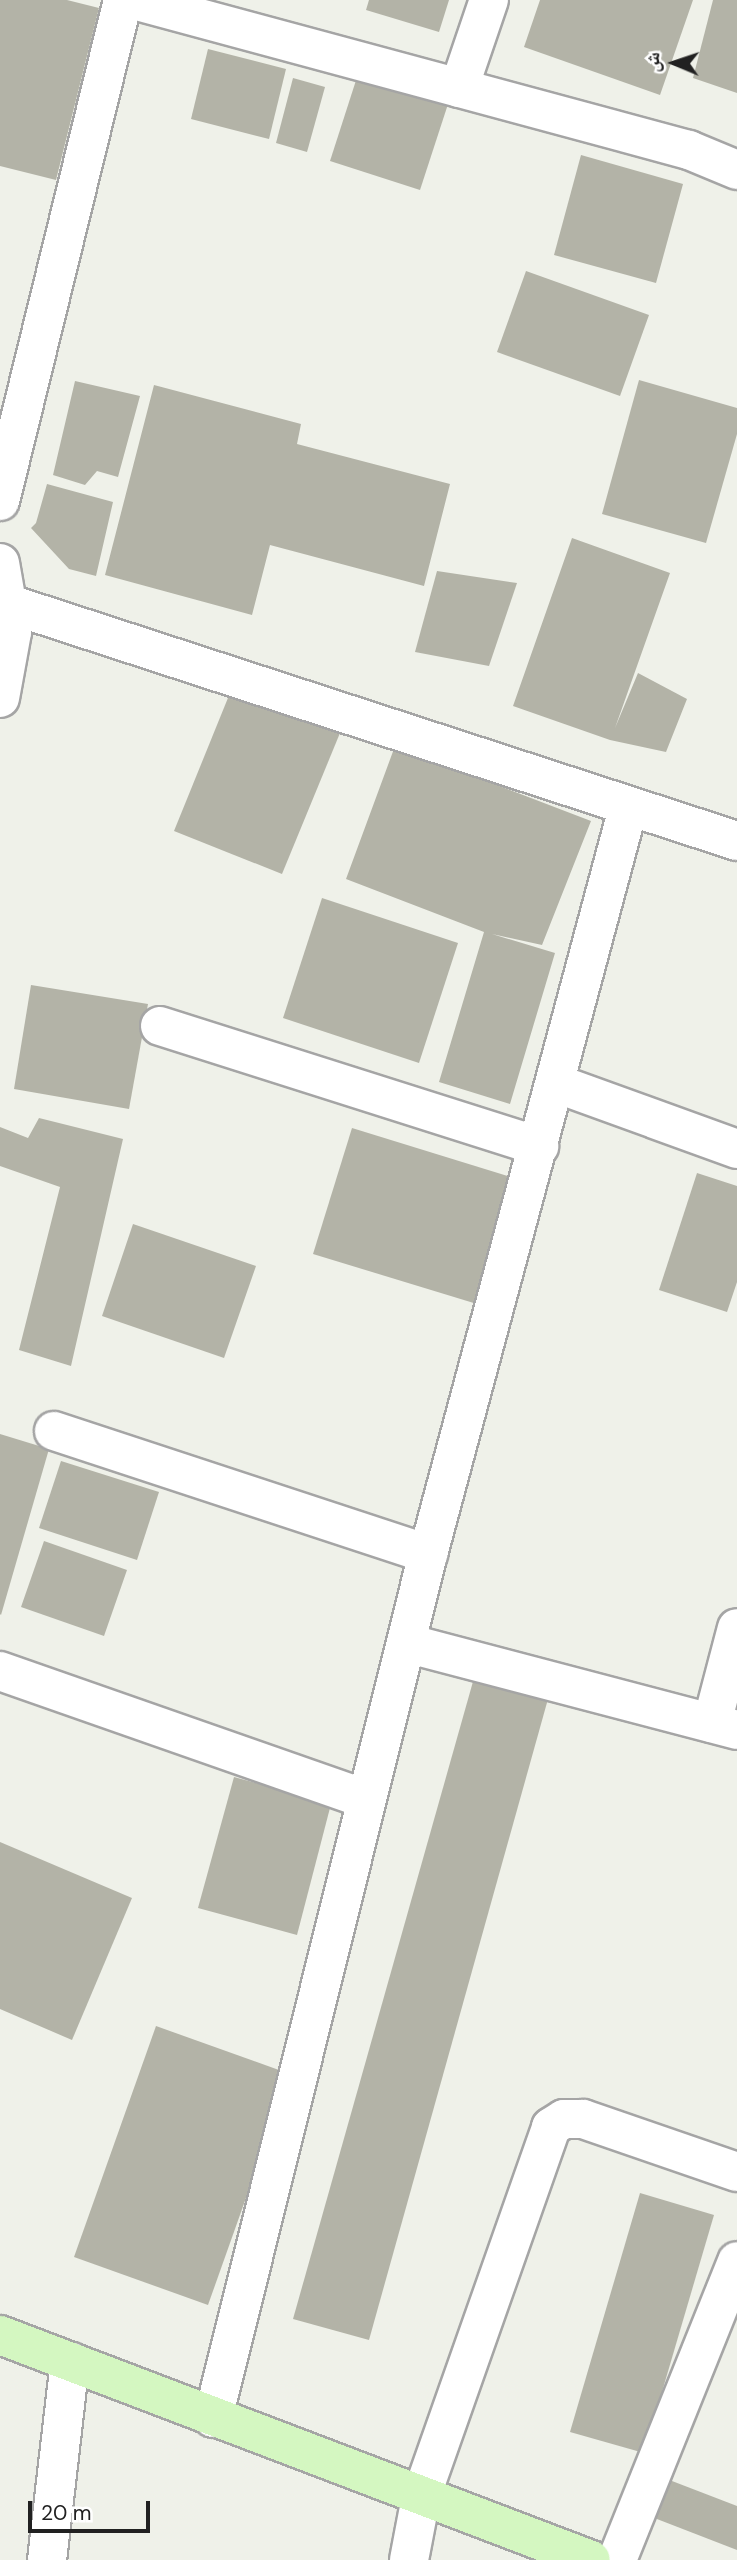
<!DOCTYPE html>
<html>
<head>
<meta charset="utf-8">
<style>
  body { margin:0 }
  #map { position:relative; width:737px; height:2560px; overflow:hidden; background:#eff1e9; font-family:"DM Sans","Noto Naskh Arabic",sans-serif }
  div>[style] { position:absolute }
  .building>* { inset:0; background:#b3b3a7 }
  .roads { filter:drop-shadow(2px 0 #a5a5a5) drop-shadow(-2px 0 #a5a5a5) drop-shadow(0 2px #a5a5a5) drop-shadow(0 -2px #a5a5a5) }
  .street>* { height:38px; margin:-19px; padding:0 19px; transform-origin:19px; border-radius:19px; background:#fff }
  .secondary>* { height:38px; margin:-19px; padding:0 19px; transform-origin:19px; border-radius:19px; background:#d4f7c1 }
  span { translate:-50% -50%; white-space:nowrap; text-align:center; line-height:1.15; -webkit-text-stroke:5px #fff; paint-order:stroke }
  .north { position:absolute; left:639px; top:28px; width:70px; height:70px; -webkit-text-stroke:5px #fff; paint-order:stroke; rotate:272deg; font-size:19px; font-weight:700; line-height:28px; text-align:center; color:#212121 }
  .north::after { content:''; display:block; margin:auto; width:24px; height:32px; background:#212121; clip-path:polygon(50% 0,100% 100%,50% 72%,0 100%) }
  .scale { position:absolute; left:28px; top:2501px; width:122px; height:32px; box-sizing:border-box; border:4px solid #212121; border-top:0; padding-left:9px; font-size:21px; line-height:24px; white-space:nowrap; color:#212121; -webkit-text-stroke:5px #fff; paint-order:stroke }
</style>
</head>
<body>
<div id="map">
  <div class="building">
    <i style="clip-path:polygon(0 0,67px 0,99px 8px,56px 180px,0 166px)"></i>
    <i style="clip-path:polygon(369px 0,449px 0,439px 32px,366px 10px)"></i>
    <i style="clip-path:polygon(540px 0,693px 0,660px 95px,524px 47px)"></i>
    <i style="clip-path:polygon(713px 0,737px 0,737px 93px,693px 78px)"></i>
    <i style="clip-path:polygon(208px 49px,286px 69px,269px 139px,191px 119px)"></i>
    <i style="clip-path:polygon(359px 71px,449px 101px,420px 190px,330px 161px)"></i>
    <i style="clip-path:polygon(293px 78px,325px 87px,307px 152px,276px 143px)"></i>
    <i style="clip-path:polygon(581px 155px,683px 184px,656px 283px,554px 255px)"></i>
    <i style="clip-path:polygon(526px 271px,649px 315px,620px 396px,497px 352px)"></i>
    <i style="clip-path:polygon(639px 380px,737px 408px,737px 434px,706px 543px,602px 514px)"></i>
    <i style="clip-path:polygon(75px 381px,140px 396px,118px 477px,97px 471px,85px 485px,53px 475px)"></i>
    <i style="clip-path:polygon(154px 385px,301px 424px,297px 444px,450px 484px,424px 586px,270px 545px,252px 615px,105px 575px)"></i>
    <i style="clip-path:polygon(47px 484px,113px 502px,96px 576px,69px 569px,31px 528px,36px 523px)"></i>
    <i style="clip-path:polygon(572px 538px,670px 573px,615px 728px,638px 673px,687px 699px,666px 752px,610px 740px,513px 706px)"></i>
    <i style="clip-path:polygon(437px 571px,517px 583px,489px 666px,415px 652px)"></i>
    <i style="clip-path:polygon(232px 688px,340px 733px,282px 874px,174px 831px)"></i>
    <i style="clip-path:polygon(395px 746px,591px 821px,542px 945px,492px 934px,555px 953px,510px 1104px,439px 1082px,484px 932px,346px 879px)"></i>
    <i style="clip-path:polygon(322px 898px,458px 943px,419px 1063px,283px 1018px)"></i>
    <i style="clip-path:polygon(31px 985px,148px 1004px,129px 1109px,14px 1089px)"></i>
    <i style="clip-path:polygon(39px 1118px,123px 1139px,71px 1366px,19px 1350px,60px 1187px,0 1166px,0 1127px,28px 1138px)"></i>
    <i style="clip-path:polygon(352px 1128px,514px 1178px,477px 1304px,313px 1254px)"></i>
    <i style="clip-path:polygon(697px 1173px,737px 1186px,737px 1282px,727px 1312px,659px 1290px)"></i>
    <i style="clip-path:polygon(133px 1224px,256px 1266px,224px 1358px,102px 1316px)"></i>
    <i style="clip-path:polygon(0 1434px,49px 1449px,1px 1615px,0 1614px)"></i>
    <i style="clip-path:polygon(61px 1461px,159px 1492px,137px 1560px,39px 1528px)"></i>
    <i style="clip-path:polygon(44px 1541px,127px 1570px,104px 1636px,21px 1607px)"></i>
    <i style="clip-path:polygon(474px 1678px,548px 1699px,369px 2340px,293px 2319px)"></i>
    <i style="clip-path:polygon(234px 1777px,331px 1804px,297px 1935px,198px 1908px)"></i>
    <i style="clip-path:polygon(0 1842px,132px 1898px,72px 2040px,0 2009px)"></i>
    <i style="clip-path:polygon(156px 2026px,290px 2074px,208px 2305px,74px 2257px)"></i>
    <i style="clip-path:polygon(640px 2193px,714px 2215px,644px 2453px,570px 2432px)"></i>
    <i style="clip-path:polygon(659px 2476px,737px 2506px,737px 2550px,644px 2514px)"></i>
  </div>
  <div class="roads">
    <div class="street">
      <i style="left:133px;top:0;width:576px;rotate:15.1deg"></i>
      <i style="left:689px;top:150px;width:52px;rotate:22.6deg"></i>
      <i style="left:459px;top:88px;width:93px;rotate:-71.2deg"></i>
      <i style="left:0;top:501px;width:516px;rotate:-76.21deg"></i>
      <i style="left:0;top:563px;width:70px;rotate:80.1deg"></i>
      <i style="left:12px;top:632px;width:67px;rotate:100.3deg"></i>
      <i style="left:0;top:601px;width:775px;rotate:18.04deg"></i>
      <i style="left:160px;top:1026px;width:398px;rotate:17.6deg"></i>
      <i style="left:555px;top:1083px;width:194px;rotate:19.9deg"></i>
      <i style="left:54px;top:1431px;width:394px;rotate:18.2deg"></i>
      <i style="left:406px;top:1643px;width:342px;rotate:14.7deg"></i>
      <i style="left:0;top:1671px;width:388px;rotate:19.3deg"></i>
      <i style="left:712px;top:1723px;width:98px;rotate:-75.3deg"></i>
      <i style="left:213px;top:2418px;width:890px;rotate:-76.03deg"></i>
      <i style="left:428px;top:1554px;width:772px;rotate:-74.99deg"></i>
      <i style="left:47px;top:2560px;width:200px;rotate:-83.4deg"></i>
      <i style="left:409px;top:2560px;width:64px;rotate:-79.2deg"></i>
      <i style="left:421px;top:2497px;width:392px;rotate:-70.6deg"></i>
      <i style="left:551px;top:2127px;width:15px;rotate:-32deg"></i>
      <i style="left:564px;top:2119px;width:19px"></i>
      <i style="left:583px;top:2119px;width:163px;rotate:19deg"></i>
      <i style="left:617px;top:2560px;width:322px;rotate:-68.1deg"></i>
    </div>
    <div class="secondary">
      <i style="left:0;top:2335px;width:632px;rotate:20.84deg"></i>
    </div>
  </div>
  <div class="north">ش</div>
  <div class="scale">20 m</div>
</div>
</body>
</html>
